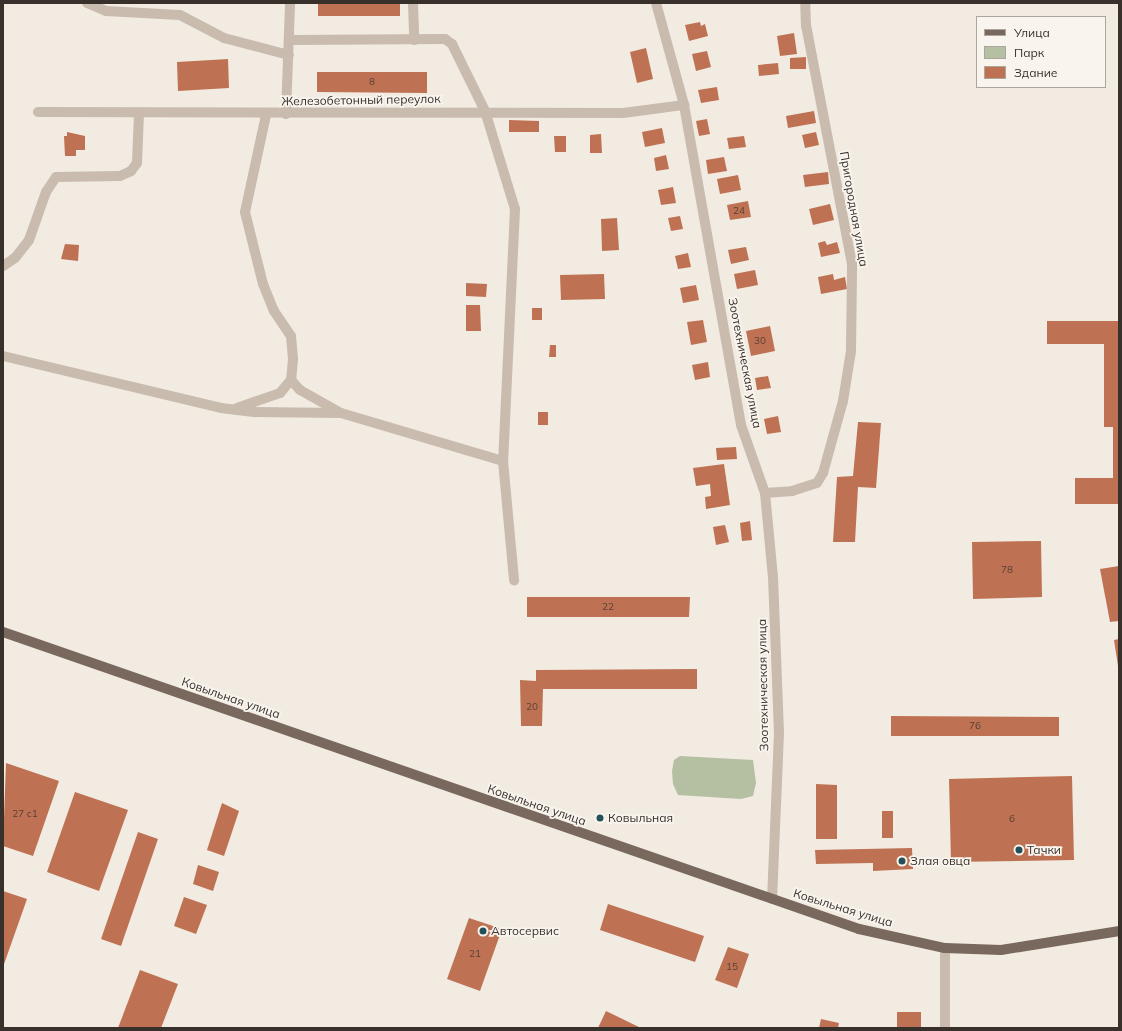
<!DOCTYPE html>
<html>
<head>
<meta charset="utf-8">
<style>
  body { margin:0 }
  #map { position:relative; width:1122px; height:1031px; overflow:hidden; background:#f2ebe1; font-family:Mulish,sans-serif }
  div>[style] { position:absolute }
  .green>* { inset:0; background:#b4c0a1 }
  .building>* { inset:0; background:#be7253 }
  .minor>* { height:10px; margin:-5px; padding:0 5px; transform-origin:5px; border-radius:5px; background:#c9bbad }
  .major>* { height:10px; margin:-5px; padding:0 5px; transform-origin:5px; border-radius:5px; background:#79685d }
  .dots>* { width:11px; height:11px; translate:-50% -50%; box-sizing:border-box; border:2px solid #f9f4ed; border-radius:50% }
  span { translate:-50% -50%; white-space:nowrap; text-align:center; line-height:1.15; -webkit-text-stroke:3.5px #f9f4ed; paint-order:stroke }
  .number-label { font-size:10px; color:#5a4035 }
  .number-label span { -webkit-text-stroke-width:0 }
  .street-label { font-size:12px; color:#38302b }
  .poi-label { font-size:12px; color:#38302b }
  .left { translate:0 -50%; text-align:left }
  .frame { position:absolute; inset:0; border:4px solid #38302b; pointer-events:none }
  .legend { position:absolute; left:976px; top:16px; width:130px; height:72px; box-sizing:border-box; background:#f9f4ed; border:1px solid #aca69f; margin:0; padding:5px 7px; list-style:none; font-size:12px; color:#38302b }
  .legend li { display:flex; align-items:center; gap:8px; height:20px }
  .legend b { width:20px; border:1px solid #aca69f }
</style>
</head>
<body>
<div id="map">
  <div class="green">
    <i style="clip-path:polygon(680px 756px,753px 760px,756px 783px,753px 796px,741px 799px,678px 795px,673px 784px,672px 771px,674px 760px)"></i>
  </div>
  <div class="building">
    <i style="clip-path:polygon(318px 3px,400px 3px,400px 16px,318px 16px)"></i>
    <i style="clip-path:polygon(700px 22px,701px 26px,705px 24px,708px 36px,689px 41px,685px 25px)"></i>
    <i style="clip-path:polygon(794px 33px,797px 54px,780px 56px,777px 36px)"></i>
    <i style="clip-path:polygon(646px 48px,653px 79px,637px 83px,630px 52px)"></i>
    <i style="clip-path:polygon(707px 51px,711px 67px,696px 71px,692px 54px)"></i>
    <i style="clip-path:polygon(806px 57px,806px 69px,790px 69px,790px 58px)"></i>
    <i style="clip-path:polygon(228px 59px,229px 88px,178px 91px,177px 62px)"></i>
    <i style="clip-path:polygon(778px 63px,779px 74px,759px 76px,758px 65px)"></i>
    <i style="clip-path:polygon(317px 72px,427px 72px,427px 93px,317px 92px)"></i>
    <i style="clip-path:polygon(717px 87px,719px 100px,701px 103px,698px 90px)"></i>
    <i style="clip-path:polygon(814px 111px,816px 123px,788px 128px,786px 116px)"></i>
    <i style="clip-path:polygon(707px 119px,710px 134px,699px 136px,696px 121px)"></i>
    <i style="clip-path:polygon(509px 120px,539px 121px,539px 132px,509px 132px)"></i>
    <i style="clip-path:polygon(662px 128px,665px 143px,645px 147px,642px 132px)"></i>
    <i style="clip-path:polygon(67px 132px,85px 136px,85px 150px,76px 150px,76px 156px,65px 156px,64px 136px,67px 136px)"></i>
    <i style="clip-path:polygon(816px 132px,819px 145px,805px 148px,802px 135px)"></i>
    <i style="clip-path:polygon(601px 134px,602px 153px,590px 153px,590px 135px)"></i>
    <i style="clip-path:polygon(554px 136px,566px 136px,566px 152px,555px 152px)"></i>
    <i style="clip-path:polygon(744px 136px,746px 147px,729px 149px,727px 138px)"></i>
    <i style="clip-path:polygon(666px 155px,669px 169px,656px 171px,654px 158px)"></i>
    <i style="clip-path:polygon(724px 157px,727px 171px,708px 174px,706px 160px)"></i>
    <i style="clip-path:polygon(828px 172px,829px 184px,805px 187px,803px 175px)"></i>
    <i style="clip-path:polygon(738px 175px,741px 190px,720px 194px,717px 179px)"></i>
    <i style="clip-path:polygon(673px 187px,676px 203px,661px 205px,658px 190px)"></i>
    <i style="clip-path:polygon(748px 201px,751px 217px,730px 220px,727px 205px)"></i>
    <i style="clip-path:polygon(830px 204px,834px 220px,813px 225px,809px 209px)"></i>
    <i style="clip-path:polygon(680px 216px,683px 229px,671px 231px,668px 218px)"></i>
    <i style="clip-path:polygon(617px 218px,619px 250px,602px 251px,601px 219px)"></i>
    <i style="clip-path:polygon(825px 241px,827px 245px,837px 242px,840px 253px,821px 257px,818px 243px)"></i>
    <i style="clip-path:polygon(65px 244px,79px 245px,78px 261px,61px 259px)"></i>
    <i style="clip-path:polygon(746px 247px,749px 260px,731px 264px,728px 250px)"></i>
    <i style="clip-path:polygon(688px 253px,691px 267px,678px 269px,675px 256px)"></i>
    <i style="clip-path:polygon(755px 270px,758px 285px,737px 289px,734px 274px)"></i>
    <i style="clip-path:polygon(604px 274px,605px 299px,561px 300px,560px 275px)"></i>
    <i style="clip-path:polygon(833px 274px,834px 280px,845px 277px,847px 289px,821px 294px,818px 277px)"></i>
    <i style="clip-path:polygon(466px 283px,487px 284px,486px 297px,466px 296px)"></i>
    <i style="clip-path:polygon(696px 285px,699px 300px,683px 303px,680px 288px)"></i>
    <i style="clip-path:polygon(466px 305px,480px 305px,481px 331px,466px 331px)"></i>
    <i style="clip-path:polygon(532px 308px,542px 308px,542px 320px,532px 320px)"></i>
    <i style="clip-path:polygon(703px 320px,707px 342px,691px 345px,687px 322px)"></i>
    <i style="clip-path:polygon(1047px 321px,1119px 321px,1119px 504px,1075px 504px,1075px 478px,1113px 478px,1113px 427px,1104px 427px,1104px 344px,1047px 344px)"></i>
    <i style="clip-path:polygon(770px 326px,775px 351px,751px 356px,746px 331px)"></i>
    <i style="clip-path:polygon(550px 345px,556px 345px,556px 357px,549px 357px)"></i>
    <i style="clip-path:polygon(708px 362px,710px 377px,695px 380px,692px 365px)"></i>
    <i style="clip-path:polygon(768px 376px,771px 388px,757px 390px,755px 378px)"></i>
    <i style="clip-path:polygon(538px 412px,548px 412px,548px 425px,538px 425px)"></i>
    <i style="clip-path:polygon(778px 416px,781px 432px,767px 434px,764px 419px)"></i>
    <i style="clip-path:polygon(858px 422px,881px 423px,876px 488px,858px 487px,855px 542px,833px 542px,837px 477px,853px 476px)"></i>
    <i style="clip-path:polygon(736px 447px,737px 459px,717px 460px,716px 448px)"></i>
    <i style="clip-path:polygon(724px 464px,730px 505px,706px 509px,705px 497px,711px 496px,710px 484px,696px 486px,693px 468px)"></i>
    <i style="clip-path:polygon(750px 521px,752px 540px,742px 541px,740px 523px)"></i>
    <i style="clip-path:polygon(725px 525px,729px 542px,716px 545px,713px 527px)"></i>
    <i style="clip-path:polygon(1041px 541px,1042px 597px,973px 599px,972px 542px)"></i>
    <i style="clip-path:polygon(1119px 566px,1119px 621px,1110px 622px,1100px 569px)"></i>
    <i style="clip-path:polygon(527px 597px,690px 597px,689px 617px,527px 617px)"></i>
    <i style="clip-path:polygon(1119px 639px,1119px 666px,1118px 666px,1114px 640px)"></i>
    <i style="clip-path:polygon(697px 669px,697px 689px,543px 689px,542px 726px,521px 726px,520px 680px,536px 681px,536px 670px)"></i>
    <i style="clip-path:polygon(891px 716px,1059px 717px,1059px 736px,891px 736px)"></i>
    <i style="clip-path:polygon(6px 763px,59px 781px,33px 856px,3px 846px)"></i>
    <i style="clip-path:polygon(1072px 776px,1074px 860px,951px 862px,949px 779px)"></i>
    <i style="clip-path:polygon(816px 784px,837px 785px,837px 839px,816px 839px)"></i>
    <i style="clip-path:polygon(75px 792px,128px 810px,99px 891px,47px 872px)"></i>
    <i style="clip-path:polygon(222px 803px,239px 811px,224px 856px,207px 850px)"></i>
    <i style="clip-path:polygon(882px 811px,893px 811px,893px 838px,882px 838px)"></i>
    <i style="clip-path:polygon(138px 832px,158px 839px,121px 946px,101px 939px)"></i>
    <i style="clip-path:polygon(912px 848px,913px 869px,873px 871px,873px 863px,816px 864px,815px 850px)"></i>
    <i style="clip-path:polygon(198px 865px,219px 872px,213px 891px,193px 884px)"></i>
    <i style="clip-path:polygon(3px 891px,27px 899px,3px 967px)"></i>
    <i style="clip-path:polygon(184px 897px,207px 905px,196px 934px,174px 926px)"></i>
    <i style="clip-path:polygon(608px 904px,704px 936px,695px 962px,600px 930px)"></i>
    <i style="clip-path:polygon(469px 918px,502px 929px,480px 991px,447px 979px)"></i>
    <i style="clip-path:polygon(728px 947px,749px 954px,737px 988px,715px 980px)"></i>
    <i style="clip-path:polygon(140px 970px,178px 984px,161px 1028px,118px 1028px)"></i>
    <i style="clip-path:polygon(606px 1011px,641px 1028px,598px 1028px)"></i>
    <i style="clip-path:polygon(897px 1012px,921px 1012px,921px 1028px,897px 1028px)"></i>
    <i style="clip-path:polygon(821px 1019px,839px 1023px,838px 1028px,819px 1028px)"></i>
  </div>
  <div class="minor">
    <i style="left:87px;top:3px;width:21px;rotate:23deg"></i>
    <i style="left:106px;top:11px;width:74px;rotate:3.1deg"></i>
    <i style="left:180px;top:15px;width:50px;rotate:27.6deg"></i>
    <i style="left:224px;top:38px;width:67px;rotate:14.7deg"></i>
    <i style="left:413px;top:3px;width:37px;rotate:88deg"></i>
    <i style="left:656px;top:3px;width:106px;rotate:74.6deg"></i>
    <i style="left:684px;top:105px;width:325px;rotate:79.9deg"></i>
    <i style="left:741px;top:425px;width:72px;rotate:70.6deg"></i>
    <i style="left:765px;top:493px;width:84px;rotate:84.6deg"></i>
    <i style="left:773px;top:577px;width:156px;rotate:87.8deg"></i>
    <i style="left:779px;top:733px;width:166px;rotate:92.4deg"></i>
    <i style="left:290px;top:40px;width:155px;rotate:-0.4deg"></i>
    <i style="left:445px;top:39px;width:9px;rotate:36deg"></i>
    <i style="left:452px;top:44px;width:75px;rotate:63.8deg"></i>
    <i style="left:485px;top:111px;width:102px;rotate:73deg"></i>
    <i style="left:515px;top:209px;width:252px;rotate:92.7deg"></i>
    <i style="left:503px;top:461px;width:120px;rotate:84.7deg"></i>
    <i style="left:38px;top:112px;width:585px;rotate:0.1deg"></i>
    <i style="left:623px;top:113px;width:62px;rotate:-7.5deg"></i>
    <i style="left:286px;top:114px;width:111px;rotate:-87.9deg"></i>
    <i style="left:266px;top:115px;width:99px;rotate:102.2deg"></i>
    <i style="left:245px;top:212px;width:74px;rotate:76deg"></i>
    <i style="left:263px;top:284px;width:29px;rotate:68deg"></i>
    <i style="left:274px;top:311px;width:30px;rotate:56deg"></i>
    <i style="left:291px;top:336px;width:23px;rotate:85deg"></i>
    <i style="left:293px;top:359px;width:21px;rotate:95deg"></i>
    <i style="left:291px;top:380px;width:13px;rotate:48deg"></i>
    <i style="left:300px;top:390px;width:47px;rotate:29.3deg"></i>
    <i style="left:341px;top:413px;width:169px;rotate:16.5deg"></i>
    <i style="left:3px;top:266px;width:14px;rotate:-34deg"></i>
    <i style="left:15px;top:258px;width:23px;rotate:-52deg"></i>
    <i style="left:29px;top:240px;width:51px;rotate:-70.5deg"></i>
    <i style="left:46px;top:192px;width:18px;rotate:-56deg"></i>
    <i style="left:56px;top:177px;width:64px;rotate:-0.9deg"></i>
    <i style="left:120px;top:176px;width:12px;rotate:-24deg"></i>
    <i style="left:131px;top:171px;width:10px;rotate:-53deg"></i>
    <i style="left:137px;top:163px;width:50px;rotate:-87.7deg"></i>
    <i style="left:3px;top:356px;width:224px;rotate:13.4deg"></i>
    <i style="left:221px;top:408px;width:35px;rotate:7deg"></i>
    <i style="left:256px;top:412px;width:83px;rotate:0.7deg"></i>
    <i style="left:237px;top:408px;width:46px;rotate:-19.2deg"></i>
    <i style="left:280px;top:393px;width:17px;rotate:-50deg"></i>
    <i style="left:765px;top:493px;width:27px;rotate:-4deg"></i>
    <i style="left:792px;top:491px;width:26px;rotate:-18deg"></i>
    <i style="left:817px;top:483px;width:12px;rotate:-59deg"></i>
    <i style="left:823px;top:473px;width:75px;rotate:-74.5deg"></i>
    <i style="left:843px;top:401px;width:51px;rotate:-80.9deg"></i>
    <i style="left:851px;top:351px;width:87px;rotate:-89.3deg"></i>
    <i style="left:852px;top:264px;width:242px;rotate:-100.9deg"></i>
    <i style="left:806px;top:26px;width:23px;rotate:-92deg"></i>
    <i style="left:945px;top:1028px;width:80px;rotate:-90deg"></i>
  </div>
  <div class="major">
    <i style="left:3px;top:632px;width:906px;rotate:19.13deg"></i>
    <i style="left:859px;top:929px;width:88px;rotate:12.5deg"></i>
    <i style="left:945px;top:948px;width:56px;rotate:2deg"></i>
    <i style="left:1001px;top:950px;width:120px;rotate:-9.1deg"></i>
  </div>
  <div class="dots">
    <i style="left:600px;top:818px;background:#235157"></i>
    <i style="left:1019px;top:850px;background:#235157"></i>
    <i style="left:902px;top:861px;background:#235157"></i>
    <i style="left:483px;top:931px;background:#235157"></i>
  </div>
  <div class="number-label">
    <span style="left:372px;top:82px">8</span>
    <span style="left:739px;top:211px">24</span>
    <span style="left:760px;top:341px">30</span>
    <span style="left:1007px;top:570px">78</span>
    <span style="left:608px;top:607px">22</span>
    <span style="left:532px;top:707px">20</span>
    <span style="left:975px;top:726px">76</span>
    <span style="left:25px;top:814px">27 с1</span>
    <span style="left:1012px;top:819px">6</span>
    <span style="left:475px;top:954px">21</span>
    <span style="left:732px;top:967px">15</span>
  </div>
  <div class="street-label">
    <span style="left:361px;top:100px;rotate:-1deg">Железобетонный переулок</span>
    <span style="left:854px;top:209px;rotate:80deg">Пригородная улица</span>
    <span style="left:745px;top:363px;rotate:79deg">Зоотехническая улица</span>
    <span style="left:763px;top:685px;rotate:-91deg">Зоотехническая улица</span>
    <span style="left:231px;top:698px;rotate:19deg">Ковыльная улица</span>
    <span style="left:537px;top:805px;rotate:19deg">Ковыльная улица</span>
    <span style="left:843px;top:908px;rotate:17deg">Ковыльная улица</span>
  </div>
  <div class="poi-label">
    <span class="left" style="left:608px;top:818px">Ковыльная</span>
    <span class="left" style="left:1027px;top:850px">Тачки</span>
    <span class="left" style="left:910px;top:861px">Злая овца</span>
    <span class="left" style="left:491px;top:931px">Автосервис</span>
  </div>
  <div class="frame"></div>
  <ul class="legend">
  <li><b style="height:5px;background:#79685d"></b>Улица</li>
  <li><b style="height:11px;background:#b4c0a1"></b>Парк</li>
  <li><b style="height:11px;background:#be7253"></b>Здание</li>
  </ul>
</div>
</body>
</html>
